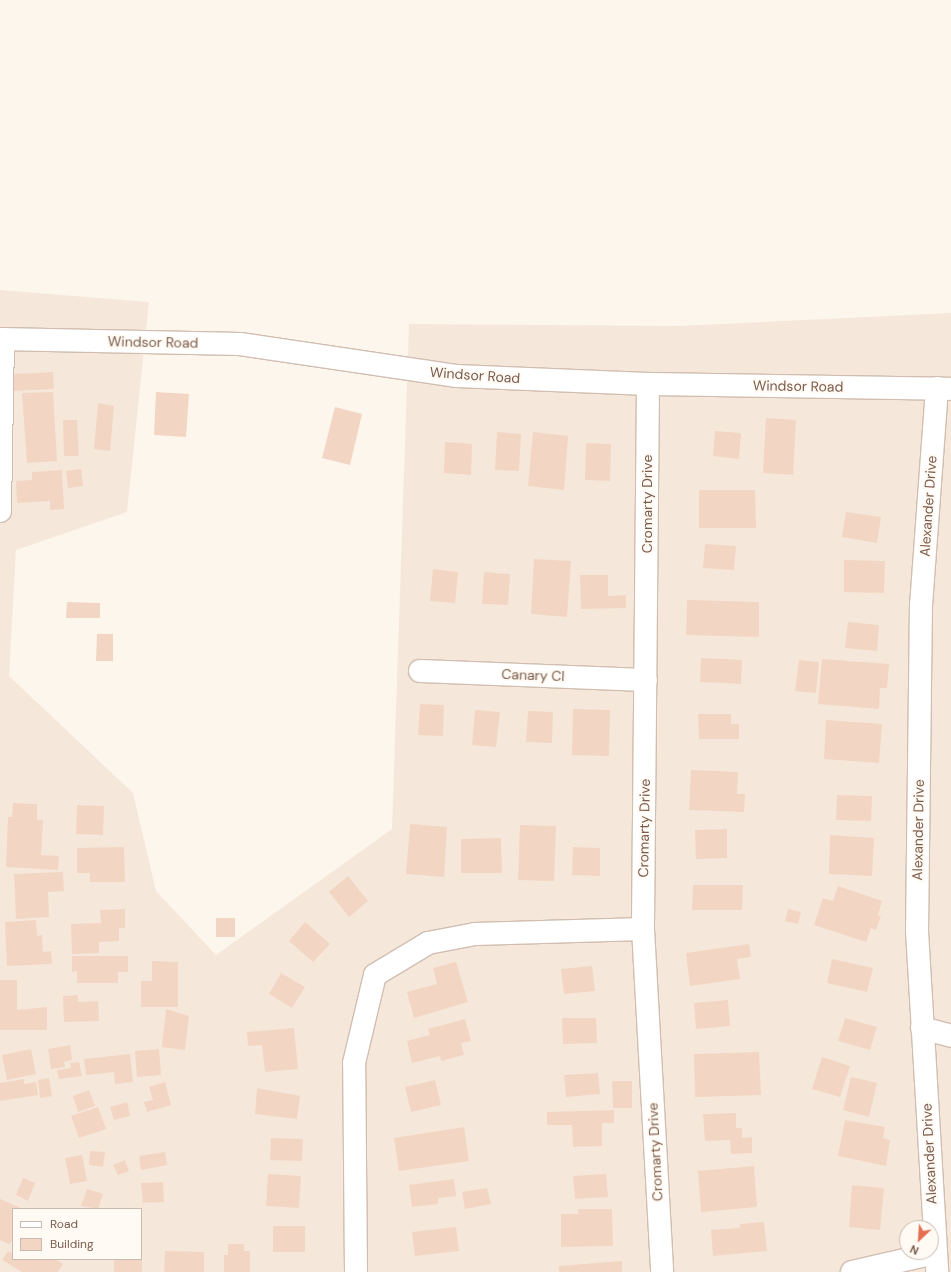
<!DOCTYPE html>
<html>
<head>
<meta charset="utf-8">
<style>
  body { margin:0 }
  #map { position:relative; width:951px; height:1272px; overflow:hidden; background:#fdf6ec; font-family:"DM Sans",sans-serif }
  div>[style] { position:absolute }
  .residential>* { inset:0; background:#f5e8da }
  .building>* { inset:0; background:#f3d5c3 }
  .roads { filter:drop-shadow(1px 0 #d1beb0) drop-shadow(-1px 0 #d1beb0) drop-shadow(0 1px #d1beb0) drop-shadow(0 -1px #d1beb0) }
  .minor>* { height:22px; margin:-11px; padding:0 11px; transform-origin:11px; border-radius:11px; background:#fff }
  span { translate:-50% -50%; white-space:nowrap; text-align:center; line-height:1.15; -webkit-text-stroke:4px #fffaf3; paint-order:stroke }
  .street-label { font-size:14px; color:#7a5c4d }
  .legend { position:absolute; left:12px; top:1208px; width:130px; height:52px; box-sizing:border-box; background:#fffaf3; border:1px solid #cabbb1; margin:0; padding:5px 7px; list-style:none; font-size:12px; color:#7a5c4d }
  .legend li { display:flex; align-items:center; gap:8px; height:20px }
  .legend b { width:20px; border:1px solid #cabbb1 }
  .north { position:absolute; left:899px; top:1220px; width:40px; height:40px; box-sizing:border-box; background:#fffaf3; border:1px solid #cabbb1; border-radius:50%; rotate:205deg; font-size:11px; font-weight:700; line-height:16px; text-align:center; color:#7a5c4d }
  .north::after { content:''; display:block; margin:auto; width:14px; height:18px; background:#e76f51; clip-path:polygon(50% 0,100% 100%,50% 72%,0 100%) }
</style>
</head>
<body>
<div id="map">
  <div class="residential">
    <i style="clip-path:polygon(evenodd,0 290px,149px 302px,127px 512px,16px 550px,9px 676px,133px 793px,156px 891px,216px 955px,392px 829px,409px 324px,678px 326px,951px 313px,951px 1272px,0 1272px,0 290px,13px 1209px,141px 1209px,141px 1259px,13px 1259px,13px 1209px,0 290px,907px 1228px,931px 1228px,931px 1252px,907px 1252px,907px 1228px)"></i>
  </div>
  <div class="building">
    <i style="clip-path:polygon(53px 372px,54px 389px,13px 391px,12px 374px)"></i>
    <i style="clip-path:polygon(53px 392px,57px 461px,27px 463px,22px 393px)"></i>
    <i style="clip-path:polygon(156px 392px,189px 394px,186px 437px,154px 435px)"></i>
    <i style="clip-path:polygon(98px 403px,114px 406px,110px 451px,94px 449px)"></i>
    <i style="clip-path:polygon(335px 407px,362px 414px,350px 465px,322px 458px)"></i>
    <i style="clip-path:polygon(766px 418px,796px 420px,793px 475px,763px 473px)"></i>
    <i style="clip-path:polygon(63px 420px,77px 420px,79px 456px,64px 456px)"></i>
    <i style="clip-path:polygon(715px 431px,741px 433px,739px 459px,713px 456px)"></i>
    <i style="clip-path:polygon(497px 432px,521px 434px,519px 471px,495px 470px)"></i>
    <i style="clip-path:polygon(533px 432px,568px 436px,564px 490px,528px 486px)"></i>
    <i style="clip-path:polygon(445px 442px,472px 444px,471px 475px,444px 473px)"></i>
    <i style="clip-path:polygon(586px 443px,611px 444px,610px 481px,585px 480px)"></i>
    <i style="clip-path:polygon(81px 469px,83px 486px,68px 488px,66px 471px)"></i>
    <i style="clip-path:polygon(62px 470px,64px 509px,50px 510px,50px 501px,17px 503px,16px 481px,32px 480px,32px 472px)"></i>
    <i style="clip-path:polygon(699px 490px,755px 490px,756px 528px,699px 528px)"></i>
    <i style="clip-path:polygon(846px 512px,881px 517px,877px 543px,842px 537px)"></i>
    <i style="clip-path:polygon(705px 544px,736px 546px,734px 570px,703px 568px)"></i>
    <i style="clip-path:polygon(534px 559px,571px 561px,567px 617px,531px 614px)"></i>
    <i style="clip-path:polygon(844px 560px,885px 561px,884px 593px,844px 592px)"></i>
    <i style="clip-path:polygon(433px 569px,458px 572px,455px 603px,430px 601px)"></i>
    <i style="clip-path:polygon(484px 572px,510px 574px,508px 605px,482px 604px)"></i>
    <i style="clip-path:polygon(580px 575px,608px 575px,608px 596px,626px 595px,626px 608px,581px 609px)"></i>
    <i style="clip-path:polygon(687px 600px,759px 602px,759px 637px,686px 635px)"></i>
    <i style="clip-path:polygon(67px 602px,100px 603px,100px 618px,66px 618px)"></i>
    <i style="clip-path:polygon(848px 622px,879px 625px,877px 651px,845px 648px)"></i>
    <i style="clip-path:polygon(97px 634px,113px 634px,113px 661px,96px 661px)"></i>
    <i style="clip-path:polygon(701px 658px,742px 660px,741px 684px,700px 682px)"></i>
    <i style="clip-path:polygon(822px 659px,889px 664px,887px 688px,880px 688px,879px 709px,818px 704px)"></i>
    <i style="clip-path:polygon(799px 660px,819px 662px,816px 693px,795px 691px)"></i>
    <i style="clip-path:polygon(420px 704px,444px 705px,443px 736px,418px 735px)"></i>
    <i style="clip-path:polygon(573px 709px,610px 710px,609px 756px,572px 755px)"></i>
    <i style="clip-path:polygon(475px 710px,500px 712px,496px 747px,472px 745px)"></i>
    <i style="clip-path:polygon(528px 711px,553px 712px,552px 743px,526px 742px)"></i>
    <i style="clip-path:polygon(698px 714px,731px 714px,731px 724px,739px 724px,739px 739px,699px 739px)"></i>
    <i style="clip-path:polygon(826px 720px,882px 724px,879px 763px,824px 759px)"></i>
    <i style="clip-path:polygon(691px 770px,738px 772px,737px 794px,745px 794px,744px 812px,689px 810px)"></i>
    <i style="clip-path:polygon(837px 795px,872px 796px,871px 821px,836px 820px)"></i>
    <i style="clip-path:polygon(13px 803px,37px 804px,37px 820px,43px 820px,41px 855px,59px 856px,58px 870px,6px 867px,8px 817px,12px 817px)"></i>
    <i style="clip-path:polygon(77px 805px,104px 806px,103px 835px,76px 834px)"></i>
    <i style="clip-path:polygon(410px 824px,447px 827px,444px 877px,406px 874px)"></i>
    <i style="clip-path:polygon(520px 825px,556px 826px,554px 881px,518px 880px)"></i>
    <i style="clip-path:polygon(727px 829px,727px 858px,696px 859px,695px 830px)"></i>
    <i style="clip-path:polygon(830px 835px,874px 838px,872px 876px,829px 874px)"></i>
    <i style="clip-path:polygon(501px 838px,502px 873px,461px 873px,461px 839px)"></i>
    <i style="clip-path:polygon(124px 847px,125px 882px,90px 882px,90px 873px,77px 873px,77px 848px)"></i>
    <i style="clip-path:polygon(573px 847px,600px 848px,600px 876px,572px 875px)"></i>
    <i style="clip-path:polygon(63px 872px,64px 891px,48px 892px,49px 917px,16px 919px,14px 874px)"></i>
    <i style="clip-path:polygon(348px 876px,368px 901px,349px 917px,329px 892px)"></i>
    <i style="clip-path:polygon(693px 885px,743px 885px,742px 910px,692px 910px)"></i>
    <i style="clip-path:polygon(838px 886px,882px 901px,878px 915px,881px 916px,876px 930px,871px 928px,866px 942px,814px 925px,823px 898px,833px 901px)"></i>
    <i style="clip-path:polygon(125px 909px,125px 928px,119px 928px,119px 941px,99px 942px,99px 953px,72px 954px,71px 924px,101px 923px,100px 910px)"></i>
    <i style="clip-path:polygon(788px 909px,801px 912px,798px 924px,785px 921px)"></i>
    <i style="clip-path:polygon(216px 918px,235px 918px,235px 937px,216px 937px)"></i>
    <i style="clip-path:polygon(36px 920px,37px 936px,42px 935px,43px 952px,51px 951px,52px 964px,7px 966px,5px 922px)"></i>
    <i style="clip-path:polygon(305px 922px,330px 944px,313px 962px,289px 941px)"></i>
    <i style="clip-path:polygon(749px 944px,751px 957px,737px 959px,740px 979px,690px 986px,686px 953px)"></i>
    <i style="clip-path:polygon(72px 956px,128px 956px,128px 972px,118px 972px,118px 983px,77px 983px,77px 971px,72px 972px)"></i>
    <i style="clip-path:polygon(832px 959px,873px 968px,867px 992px,827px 983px)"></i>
    <i style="clip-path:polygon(152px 961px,178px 962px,178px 1007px,141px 1007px,141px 981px,152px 981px)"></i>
    <i style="clip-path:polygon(456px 962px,468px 1002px,414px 1018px,407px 992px,437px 984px,433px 968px)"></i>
    <i style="clip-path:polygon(592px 966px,595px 991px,564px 994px,561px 969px)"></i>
    <i style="clip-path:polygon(281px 973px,305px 987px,292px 1008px,269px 994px)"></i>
    <i style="clip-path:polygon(0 980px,17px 980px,17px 1010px,47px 1007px,47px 1030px,0 1030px)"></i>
    <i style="clip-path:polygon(78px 995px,78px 1002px,98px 1001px,99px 1021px,64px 1022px,63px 996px)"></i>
    <i style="clip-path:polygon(728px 1000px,730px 1026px,696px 1029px,694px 1003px)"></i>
    <i style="clip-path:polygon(166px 1009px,189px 1016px,185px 1050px,162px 1047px)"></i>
    <i style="clip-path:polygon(562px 1018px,596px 1018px,597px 1043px,563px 1044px)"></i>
    <i style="clip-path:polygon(845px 1018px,877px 1027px,870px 1050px,838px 1041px)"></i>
    <i style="clip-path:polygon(465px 1019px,471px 1041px,461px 1043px,464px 1055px,441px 1061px,440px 1056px,412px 1063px,407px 1041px,430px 1035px,428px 1029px)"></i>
    <i style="clip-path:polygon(294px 1028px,298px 1069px,265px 1072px,262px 1045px,248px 1046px,247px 1032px)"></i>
    <i style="clip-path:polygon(70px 1045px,72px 1060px,64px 1062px,65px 1067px,51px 1069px,48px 1049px)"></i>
    <i style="clip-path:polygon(31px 1049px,36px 1074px,7px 1080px,2px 1055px)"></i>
    <i style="clip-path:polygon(159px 1049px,161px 1075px,137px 1077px,135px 1051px)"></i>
    <i style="clip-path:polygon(759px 1052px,761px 1095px,695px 1097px,694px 1054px)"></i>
    <i style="clip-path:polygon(130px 1054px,133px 1082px,115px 1084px,114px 1072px,86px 1075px,84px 1059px)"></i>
    <i style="clip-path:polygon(822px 1057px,850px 1066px,840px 1097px,812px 1089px)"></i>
    <i style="clip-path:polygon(79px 1062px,82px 1076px,59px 1079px,57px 1070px,71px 1068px,70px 1063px)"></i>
    <i style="clip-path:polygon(598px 1073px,600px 1094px,566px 1097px,564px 1075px)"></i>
    <i style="clip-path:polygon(851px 1077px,877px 1083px,869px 1117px,843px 1110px)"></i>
    <i style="clip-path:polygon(49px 1078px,52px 1096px,40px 1098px,38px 1080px)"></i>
    <i style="clip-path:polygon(24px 1079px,24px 1084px,36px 1082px,38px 1095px,0 1101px,0 1083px)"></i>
    <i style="clip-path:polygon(435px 1080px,441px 1105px,411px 1112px,405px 1087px)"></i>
    <i style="clip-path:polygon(612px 1081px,632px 1081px,632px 1108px,613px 1108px)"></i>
    <i style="clip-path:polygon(165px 1082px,171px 1105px,147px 1112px,144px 1102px,153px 1100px,149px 1087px)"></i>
    <i style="clip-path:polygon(257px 1088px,300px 1096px,297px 1119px,255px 1114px)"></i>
    <i style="clip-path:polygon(89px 1090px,95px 1106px,78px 1112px,73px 1096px)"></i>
    <i style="clip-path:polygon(127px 1102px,130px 1116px,114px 1120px,110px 1107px)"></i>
    <i style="clip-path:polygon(98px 1107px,106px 1129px,79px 1138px,71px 1116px)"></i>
    <i style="clip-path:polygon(614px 1110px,614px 1123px,602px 1123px,602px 1146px,573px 1147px,572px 1125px,547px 1125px,547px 1112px)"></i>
    <i style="clip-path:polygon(736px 1113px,736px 1128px,742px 1128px,742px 1138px,752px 1137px,752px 1153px,731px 1154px,730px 1140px,705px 1141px,703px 1114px)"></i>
    <i style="clip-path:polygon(845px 1120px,885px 1127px,883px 1138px,890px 1140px,886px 1166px,838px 1156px)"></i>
    <i style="clip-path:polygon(464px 1127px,469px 1161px,399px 1171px,394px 1138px)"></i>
    <i style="clip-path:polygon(271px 1138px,303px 1139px,302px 1161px,270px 1160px)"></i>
    <i style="clip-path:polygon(90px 1151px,105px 1152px,103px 1167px,89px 1165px)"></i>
    <i style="clip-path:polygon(165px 1152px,167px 1165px,141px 1170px,139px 1156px)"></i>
    <i style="clip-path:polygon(82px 1155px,87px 1181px,70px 1184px,65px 1158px)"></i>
    <i style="clip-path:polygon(125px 1160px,129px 1171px,118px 1175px,113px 1165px)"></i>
    <i style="clip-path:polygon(754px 1166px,757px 1207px,701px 1212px,698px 1171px)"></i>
    <i style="clip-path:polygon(268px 1174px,301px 1176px,299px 1208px,266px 1206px)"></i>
    <i style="clip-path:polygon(606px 1174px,608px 1197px,575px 1199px,573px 1176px)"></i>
    <i style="clip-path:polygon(23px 1178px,35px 1183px,28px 1201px,16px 1195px)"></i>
    <i style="clip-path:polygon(454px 1179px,456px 1196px,438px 1198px,438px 1204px,412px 1207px,409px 1185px)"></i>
    <i style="clip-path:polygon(163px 1182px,164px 1202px,143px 1203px,141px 1183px)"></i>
    <i style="clip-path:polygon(852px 1185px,884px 1188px,880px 1230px,849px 1227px)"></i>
    <i style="clip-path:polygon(487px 1188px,491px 1204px,465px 1209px,462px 1192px)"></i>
    <i style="clip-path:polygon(87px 1189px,103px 1194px,98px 1209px,81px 1206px)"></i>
    <i style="clip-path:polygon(0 1199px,23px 1209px,13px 1209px,13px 1240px,9px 1244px,0 1240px)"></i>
    <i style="clip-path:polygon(578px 1209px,612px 1209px,613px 1246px,561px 1247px,561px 1214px,578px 1214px)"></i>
    <i style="clip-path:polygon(764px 1222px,767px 1251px,713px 1256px,711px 1230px,740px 1228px,740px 1224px)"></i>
    <i style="clip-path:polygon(273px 1226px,305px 1226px,305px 1252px,273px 1252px)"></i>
    <i style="clip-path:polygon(456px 1227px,459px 1251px,415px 1256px,412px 1232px)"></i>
    <i style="clip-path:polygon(228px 1244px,244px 1244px,244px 1251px,250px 1251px,250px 1272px,224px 1272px,224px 1255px,228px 1255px)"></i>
    <i style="clip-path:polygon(8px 1251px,13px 1254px,13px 1259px,55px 1259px,63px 1264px,58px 1272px,22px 1272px,2px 1260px)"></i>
    <i style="clip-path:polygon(165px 1251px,204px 1252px,204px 1272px,164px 1272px)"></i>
    <i style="clip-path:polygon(114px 1259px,142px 1259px,142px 1272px,114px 1272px)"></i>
    <i style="clip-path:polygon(622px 1261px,622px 1272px,559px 1272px,559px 1266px)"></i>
  </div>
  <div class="roads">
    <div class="minor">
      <i style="left:0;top:339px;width:240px;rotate:1.2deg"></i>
      <i style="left:240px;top:344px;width:218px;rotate:8.4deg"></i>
      <i style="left:456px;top:376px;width:192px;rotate:2.4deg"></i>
      <i style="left:648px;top:384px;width:303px;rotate:0.9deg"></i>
      <i style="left:648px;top:384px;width:545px;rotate:90.53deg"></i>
      <i style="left:643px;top:929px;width:344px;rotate:86.8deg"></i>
      <i style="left:937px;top:388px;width:217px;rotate:94.2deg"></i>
      <i style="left:921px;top:604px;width:327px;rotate:90.7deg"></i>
      <i style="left:917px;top:931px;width:342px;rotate:86.6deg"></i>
      <i style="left:0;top:511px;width:172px;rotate:-89deg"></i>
      <i style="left:420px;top:671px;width:226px;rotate:2.3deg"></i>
      <i style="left:922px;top:1028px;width:30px;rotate:15deg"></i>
      <i style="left:356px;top:1272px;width:209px;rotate:-90.5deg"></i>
      <i style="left:354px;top:1063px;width:90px;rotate:-76.6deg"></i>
      <i style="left:375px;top:975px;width:62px;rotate:-31.1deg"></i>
      <i style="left:428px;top:943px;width:48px;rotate:-10.8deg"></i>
      <i style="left:475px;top:934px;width:168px;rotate:-1.7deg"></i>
      <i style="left:852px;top:1272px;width:85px;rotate:-12.9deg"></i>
    </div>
  </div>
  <div class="street-label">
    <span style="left:153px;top:342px;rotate:1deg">Windsor Road</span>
    <span style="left:475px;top:375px;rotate:4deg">Windsor Road</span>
    <span style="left:798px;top:386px;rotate:1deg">Windsor Road</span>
    <span style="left:647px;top:504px;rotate:-90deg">Cromarty Drive</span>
    <span style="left:928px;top:506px;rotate:-86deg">Alexander Drive</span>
    <span style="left:533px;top:675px;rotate:2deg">Canary Cl</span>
    <span style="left:644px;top:828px;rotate:-89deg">Cromarty Drive</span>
    <span style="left:918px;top:830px;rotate:-89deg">Alexander Drive</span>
    <span style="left:655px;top:1152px;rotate:-93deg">Cromarty Drive</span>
    <span style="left:929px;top:1154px;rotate:-93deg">Alexander Drive</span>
  </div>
  <ul class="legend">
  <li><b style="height:5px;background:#fff"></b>Road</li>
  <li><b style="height:11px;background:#f3d5c3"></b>Building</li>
  </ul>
  <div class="north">N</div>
</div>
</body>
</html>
